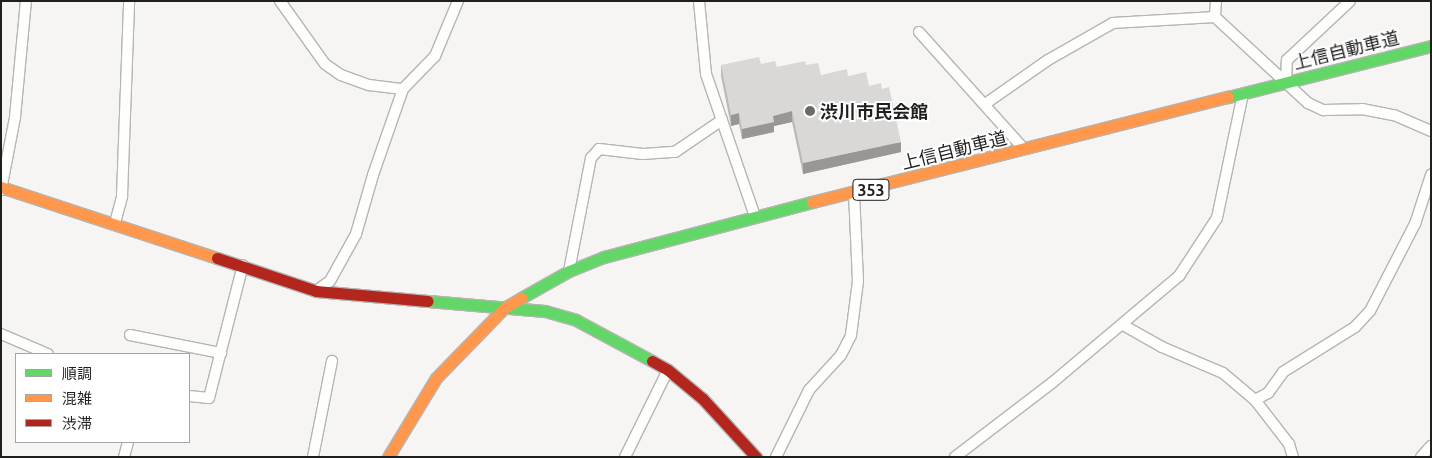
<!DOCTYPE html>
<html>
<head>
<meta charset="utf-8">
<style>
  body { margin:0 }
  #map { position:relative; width:1432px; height:458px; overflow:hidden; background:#f6f5f3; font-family:Ubuntu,"Noto Sans JP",sans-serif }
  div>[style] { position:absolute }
  .roads { filter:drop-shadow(1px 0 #b6b5b4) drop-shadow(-1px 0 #b6b5b4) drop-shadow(0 1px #b6b5b4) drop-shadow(0 -1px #b6b5b4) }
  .street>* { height:10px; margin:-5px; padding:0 5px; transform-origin:5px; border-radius:5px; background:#fefefd }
  .fast>* { height:11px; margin:-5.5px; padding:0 5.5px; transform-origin:5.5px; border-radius:5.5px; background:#63d668 }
  .slow>* { height:11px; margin:-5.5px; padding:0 5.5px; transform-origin:5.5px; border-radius:5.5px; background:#ff974d }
  .jam>* { height:11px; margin:-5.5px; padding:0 5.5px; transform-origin:5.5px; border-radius:5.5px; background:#b3261e }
  .wall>* { inset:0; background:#bbbab9 }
  .shaded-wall>* { inset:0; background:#989796 }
  .building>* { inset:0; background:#d9d8d7 }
  .dots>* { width:14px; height:14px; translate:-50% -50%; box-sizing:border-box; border:2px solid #fff; border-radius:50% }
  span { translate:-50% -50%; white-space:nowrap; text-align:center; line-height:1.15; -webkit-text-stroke:4px #fff; paint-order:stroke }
  .shield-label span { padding:1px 4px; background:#fff; border:1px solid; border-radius:4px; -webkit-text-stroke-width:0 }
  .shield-label { font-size:16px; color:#1f1f1e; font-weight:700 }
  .street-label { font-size:18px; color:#1f1f1e }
  .poi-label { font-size:18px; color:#1f1f1e; font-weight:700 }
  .left { translate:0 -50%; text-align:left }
  .frame { position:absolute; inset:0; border:2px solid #1f1f1e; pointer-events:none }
  .legend { position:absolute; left:15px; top:353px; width:175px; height:90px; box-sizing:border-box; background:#fff; border:1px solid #a5a5a5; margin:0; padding:6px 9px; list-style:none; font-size:15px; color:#1f1f1e }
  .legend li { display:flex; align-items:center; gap:10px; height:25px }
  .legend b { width:25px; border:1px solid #a5a5a5 }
</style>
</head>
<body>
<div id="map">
  <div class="roads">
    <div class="street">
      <i style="left:280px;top:1px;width:77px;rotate:54.5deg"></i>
      <i style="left:325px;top:64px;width:19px;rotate:35deg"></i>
      <i style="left:341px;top:75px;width:30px;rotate:20deg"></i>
      <i style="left:369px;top:85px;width:34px;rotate:7deg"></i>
      <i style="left:699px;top:1px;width:73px;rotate:84.5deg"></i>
      <i style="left:706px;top:74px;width:150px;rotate:71deg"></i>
      <i style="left:1216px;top:1px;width:16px;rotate:94deg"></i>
      <i style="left:1215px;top:17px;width:127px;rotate:42.8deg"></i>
      <i style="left:1308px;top:103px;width:17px;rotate:25deg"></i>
      <i style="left:1323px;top:110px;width:39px;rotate:-1deg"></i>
      <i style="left:1362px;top:109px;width:33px;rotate:11deg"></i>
      <i style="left:1394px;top:115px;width:40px;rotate:23.4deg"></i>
      <i style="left:919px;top:32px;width:157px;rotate:48.1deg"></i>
      <i style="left:1286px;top:84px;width:24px;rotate:-88deg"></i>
      <i style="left:1287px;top:60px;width:86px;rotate:-43.1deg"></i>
      <i style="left:985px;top:104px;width:77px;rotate:-34.9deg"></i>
      <i style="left:1048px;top:60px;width:75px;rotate:-29.6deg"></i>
      <i style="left:1113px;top:23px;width:102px;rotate:-3.4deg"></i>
      <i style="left:1px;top:190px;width:74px;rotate:-79.1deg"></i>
      <i style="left:15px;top:117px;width:117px;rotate:-84.6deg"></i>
      <i style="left:115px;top:223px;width:28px;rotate:-75deg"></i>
      <i style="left:122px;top:196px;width:195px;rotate:-87.9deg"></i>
      <i style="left:569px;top:271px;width:115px;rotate:-79deg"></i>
      <i style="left:591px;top:158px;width:12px;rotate:-48deg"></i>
      <i style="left:599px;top:149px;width:44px;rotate:6.5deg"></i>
      <i style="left:643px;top:154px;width:32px;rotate:-4deg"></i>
      <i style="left:675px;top:152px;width:57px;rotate:-34.2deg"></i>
      <i style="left:316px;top:291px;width:17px;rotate:-36deg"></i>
      <i style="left:330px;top:281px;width:54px;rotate:-61deg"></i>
      <i style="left:356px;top:234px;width:61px;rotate:-73.9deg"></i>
      <i style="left:373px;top:175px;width:91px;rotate:-70.8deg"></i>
      <i style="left:403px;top:89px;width:46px;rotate:-45.9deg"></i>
      <i style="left:435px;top:56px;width:60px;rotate:-67.3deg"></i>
      <i style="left:1123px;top:325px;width:45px;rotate:29.4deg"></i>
      <i style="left:1162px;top:347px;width:66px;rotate:23.1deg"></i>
      <i style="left:1223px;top:373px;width:42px;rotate:40.2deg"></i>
      <i style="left:1255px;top:400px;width:15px;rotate:-28deg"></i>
      <i style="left:1268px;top:393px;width:26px;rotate:-54deg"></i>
      <i style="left:1283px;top:372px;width:85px;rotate:-32deg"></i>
      <i style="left:1355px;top:327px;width:22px;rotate:-47deg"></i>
      <i style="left:1370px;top:311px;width:98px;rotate:-62.7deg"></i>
      <i style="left:1415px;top:224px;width:52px;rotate:-71.9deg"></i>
      <i style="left:1px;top:334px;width:51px;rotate:23.1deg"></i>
      <i style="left:130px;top:335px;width:93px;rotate:11.2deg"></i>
      <i style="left:189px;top:396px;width:20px;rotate:6deg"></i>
      <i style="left:209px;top:398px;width:137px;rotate:-75.7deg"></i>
      <i style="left:1255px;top:400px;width:56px;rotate:52.3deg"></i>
      <i style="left:1289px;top:444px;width:14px;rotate:73deg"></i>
      <i style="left:124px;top:457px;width:16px;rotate:-75deg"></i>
      <i style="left:313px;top:457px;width:98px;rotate:-78.8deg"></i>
      <i style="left:625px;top:457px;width:97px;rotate:-63.7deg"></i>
      <i style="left:776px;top:457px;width:75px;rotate:-63.8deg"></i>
      <i style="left:809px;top:390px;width:47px;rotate:-47.6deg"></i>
      <i style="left:841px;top:355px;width:22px;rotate:-63deg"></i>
      <i style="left:851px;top:335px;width:54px;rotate:-82.6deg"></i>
      <i style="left:858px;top:281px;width:87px;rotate:-92.6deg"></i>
      <i style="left:955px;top:457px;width:123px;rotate:-37.4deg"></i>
      <i style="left:1053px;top:382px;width:165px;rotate:-40.1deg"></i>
      <i style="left:1179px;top:276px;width:69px;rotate:-56.8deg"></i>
      <i style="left:1217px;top:218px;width:127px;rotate:-78.2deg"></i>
      <i style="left:1421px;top:457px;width:15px;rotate:-48deg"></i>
    </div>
    <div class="fast">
      <i style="left:1228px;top:97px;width:209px;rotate:-14.1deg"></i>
      <i style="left:521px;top:298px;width:55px;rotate:-29.4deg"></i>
      <i style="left:569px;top:271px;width:38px;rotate:-22deg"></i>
      <i style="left:604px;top:257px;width:215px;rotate:-14.8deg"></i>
      <i style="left:428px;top:301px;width:117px;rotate:4.9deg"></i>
      <i style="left:545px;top:311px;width:32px;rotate:16deg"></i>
      <i style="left:576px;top:320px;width:86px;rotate:28.3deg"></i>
    </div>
    <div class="slow">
      <i style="left:1px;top:187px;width:227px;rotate:18.2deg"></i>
      <i style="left:812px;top:202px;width:429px;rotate:-14.2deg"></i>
      <i style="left:388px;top:457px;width:92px;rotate:-58.7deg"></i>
      <i style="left:436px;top:378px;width:98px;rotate:-45.8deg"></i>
      <i style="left:504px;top:308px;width:20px;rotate:-30deg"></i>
    </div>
    <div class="jam">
      <i style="left:217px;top:258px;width:104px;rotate:18.4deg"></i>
      <i style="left:316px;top:291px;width:112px;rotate:5.1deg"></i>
      <i style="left:652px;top:361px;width:18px;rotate:29deg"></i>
      <i style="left:668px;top:370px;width:45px;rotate:39.6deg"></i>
      <i style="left:703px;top:399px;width:79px;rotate:47.6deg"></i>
    </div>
  </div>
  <div class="wall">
    <i style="clip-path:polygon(761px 64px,777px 67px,806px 65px,821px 75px,848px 76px,869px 86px,901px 152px,803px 174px,792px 122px,774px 126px,774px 132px,742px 139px,739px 124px,731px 126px,721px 76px,721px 65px)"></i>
  </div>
  <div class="shaded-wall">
    <i style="clip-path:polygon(792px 111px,792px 122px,774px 126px,774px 132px,742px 139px,742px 129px,773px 116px)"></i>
    <i style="clip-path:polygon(739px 113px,739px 124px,731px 126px,731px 115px)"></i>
    <i style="clip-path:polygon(901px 142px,901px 152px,803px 174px,803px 163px)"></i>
  </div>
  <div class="building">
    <i style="clip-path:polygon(759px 57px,761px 64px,775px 61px,777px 67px,805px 61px,806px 65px,818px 63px,821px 75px,847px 69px,848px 76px,866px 72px,869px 86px,881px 83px,882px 89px,889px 87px,901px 142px,803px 163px,792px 111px,773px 116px,774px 122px,742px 129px,739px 113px,731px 115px,721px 65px)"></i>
  </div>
  <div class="dots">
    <i style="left:810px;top:111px;background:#6a6a69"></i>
  </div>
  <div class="shield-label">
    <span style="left:871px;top:190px">353</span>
  </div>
  <div class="street-label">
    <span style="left:1346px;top:50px;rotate:-14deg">上信自動車道</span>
    <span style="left:954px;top:150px;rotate:-14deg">上信自動車道</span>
  </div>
  <div class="poi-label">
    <span class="left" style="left:820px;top:111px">渋川市民会館</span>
  </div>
  <div class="frame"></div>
  <ul class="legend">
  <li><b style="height:6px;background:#63d668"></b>順調</li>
  <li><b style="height:6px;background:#ff974d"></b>混雑</li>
  <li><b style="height:6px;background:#b3261e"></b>渋滞</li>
  </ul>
</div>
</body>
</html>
